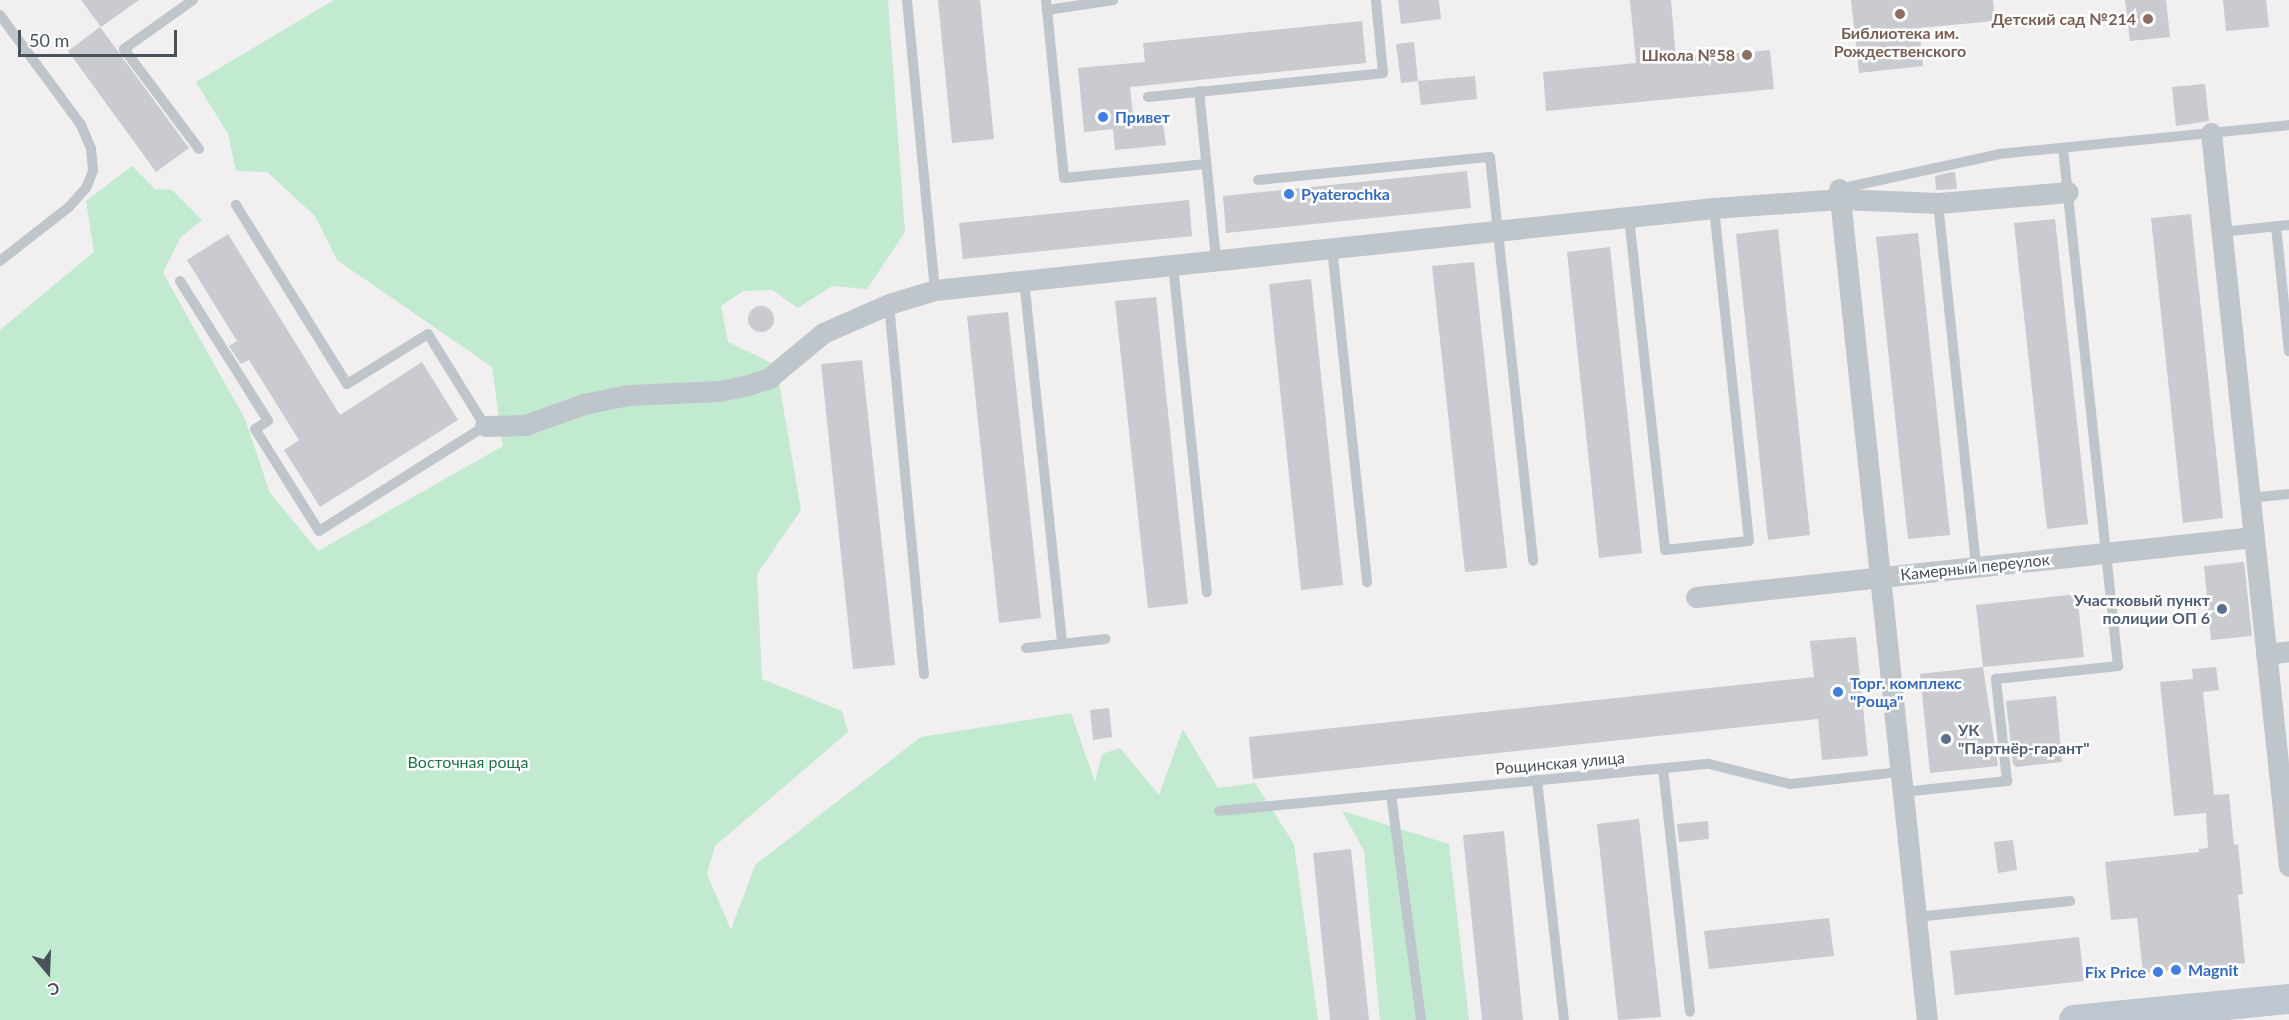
<!DOCTYPE html>
<html>
<head>
<meta charset="utf-8">
<style>
  body { margin:0 }
  #map { position:relative; width:2289px; height:1020px; overflow:hidden; background:#f1efef; font-family:Lato,sans-serif }
  div>[style] { position:absolute }
  .green>* { inset:0; background:#c1ead0 }
  .building>* { inset:0; background:#c9cbd1 }
  .round { border-radius:50% }
  .lane>* { height:10px; margin:-5px; padding:0 5px; transform-origin:5px; border-radius:5px; background:#bec6cc }
  .street>* { height:21px; margin:-10.5px; padding:0 10.5px; transform-origin:10.5px; border-radius:10.5px; background:#bec6cc }
  .secondary>* { height:30px; margin:-15px; padding:0 15px; transform-origin:15px; border-radius:15px; background:#bec7d0 }
  .dots>* { width:16px; height:16px; translate:-50% -50%; box-sizing:border-box; border:3px solid #fff; border-radius:50% }
  span { translate:-50% -50%; white-space:nowrap; text-align:center; line-height:1.15; -webkit-text-stroke:5px #fff; paint-order:stroke }
  .education-label { font-size:16px; color:#785e54; font-weight:700 }
  .right { translate:-100% -50%; text-align:right }
  .shop-label { font-size:16px; color:#366cbe; font-weight:700 }
  .left { translate:0 -50%; text-align:left }
  .street-label { font-size:16px; color:#49525a }
  .service-label { font-size:16px; color:#4e5e75; font-weight:700 }
  .park-label { font-size:16px; color:#217349 }
  .north { position:absolute; left:18px; top:942px; width:60px; height:60px; -webkit-text-stroke:4px #fff; paint-order:stroke; rotate:161deg; font-size:16px; font-weight:700; line-height:24px; text-align:center; color:#49525a }
  .north::after { content:''; display:block; margin:auto; width:21px; height:27px; background:#49525a; clip-path:polygon(50% 0,100% 100%,50% 72%,0 100%) }
  .scale { position:absolute; left:18px; top:30px; width:159px; height:27px; box-sizing:border-box; border:3px solid #49525a; border-top:0; padding-left:8px; font-size:18px; line-height:21px; white-space:nowrap; color:#49525a; -webkit-text-stroke:4px #fff; paint-order:stroke }
</style>
</head>
<body>
<div id="map">
  <div class="green">
    <i style="clip-path:polygon(334px 0,888px 0,905px 232px,867px 289px,832px 286px,798px 308px,772px 290px,743px 291px,721px 306px,728px 342px,776px 365px,801px 510px,757px 574px,762px 679px,842px 711px,848px 732px,715px 846px,707px 874px,731px 930px,755px 865px,921px 737px,1071px 713px,1095px 782px,1102px 754px,1120px 748px,1159px 795px,1183px 729px,1218px 788px,1255px 783px,1294px 844px,1318px 1020px,0 1020px,0 330px,94px 252px,86px 201px,132px 166px,155px 189px,172px 190px,202px 220px,180px 238px,163px 273px,245px 419px,270px 493px,318px 551px,503px 446px,492px 367px,337px 260px,315px 216px,267px 172px,236px 171px,228px 134px,196px 82px)"></i>
    <i style="clip-path:polygon(1342px 811px,1449px 844px,1469px 1020px,1380px 1020px,1364px 851px)"></i>
  </div>
  <div class="building">
    <i style="clip-path:polygon(81px 0,139px 0,101px 27px)"></i>
    <i style="clip-path:polygon(938px 0,980px 0,994px 139px,952px 143px)"></i>
    <i style="clip-path:polygon(1398px 0,1439px 0,1441px 19px,1401px 24px)"></i>
    <i style="clip-path:polygon(1630px 0,1671px 0,1676px 59px,1770px 50px,1774px 89px,1546px 111px,1543px 72px,1636px 63px)"></i>
    <i style="clip-path:polygon(1851px 0,1993px 0,1995px 21px,1919px 28px,1923px 66px,1859px 73px)"></i>
    <i style="clip-path:polygon(2125px 0,2166px 0,2170px 37px,2130px 41px)"></i>
    <i style="clip-path:polygon(2223px 0,2266px 0,2269px 27px,2226px 31px)"></i>
    <i style="clip-path:polygon(1362px 21px,1366px 63px,1130px 87px,1134px 126px,1163px 123px,1166px 145px,1115px 150px,1113px 129px,1084px 132px,1078px 68px,1145px 62px,1143px 43px)"></i>
    <i style="clip-path:polygon(100px 27px,189px 148px,156px 172px,68px 51px)"></i>
    <i style="clip-path:polygon(1414px 42px,1418px 81px,1401px 83px,1396px 44px)"></i>
    <i style="clip-path:polygon(1475px 76px,1477px 99px,1421px 105px,1418px 81px)"></i>
    <i style="clip-path:polygon(2205px 84px,2209px 121px,2176px 126px,2172px 87px)"></i>
    <i style="clip-path:polygon(1467px 171px,1471px 208px,1226px 233px,1223px 196px)"></i>
    <i style="clip-path:polygon(1952px 172px,1955px 172px,1957px 189px,1936px 190px,1935px 176px)"></i>
    <i style="clip-path:polygon(1189px 200px,1192px 236px,963px 259px,959px 223px)"></i>
    <i style="clip-path:polygon(2191px 214px,2223px 518px,2183px 523px,2151px 218px)"></i>
    <i style="clip-path:polygon(2055px 219px,2088px 524px,2047px 529px,2014px 223px)"></i>
    <i style="clip-path:polygon(1778px 229px,1810px 535px,1768px 540px,1736px 234px)"></i>
    <i style="clip-path:polygon(1918px 233px,1950px 535px,1908px 539px,1876px 237px)"></i>
    <i style="clip-path:polygon(228px 234px,340px 415px,422px 362px,458px 420px,320px 507px,284px 450px,299px 440px,249px 360px,241px 364px,229px 346px,237px 341px,187px 260px)"></i>
    <i style="clip-path:polygon(1610px 247px,1642px 553px,1599px 558px,1567px 252px)"></i>
    <i style="clip-path:polygon(1474px 262px,1507px 568px,1465px 572px,1432px 266px)"></i>
    <i style="clip-path:polygon(1311px 279px,1343px 585px,1301px 590px,1269px 284px)"></i>
    <i style="clip-path:polygon(1156px 297px,1188px 604px,1148px 608px,1115px 301px)"></i>
    <i class="round" style="left:748px;top:306px;width:26px;height:26px"></i>
    <i style="clip-path:polygon(1008px 312px,1041px 618px,999px 623px,967px 316px)"></i>
    <i style="clip-path:polygon(862px 360px,895px 665px,853px 669px,821px 364px)"></i>
    <i style="clip-path:polygon(2244px 562px,2252px 636px,2211px 640px,2204px 566px)"></i>
    <i style="clip-path:polygon(2077px 594px,2084px 657px,1983px 667px,1976px 605px)"></i>
    <i style="clip-path:polygon(1856px 637px,1868px 756px,1822px 760px,1818px 719px,1253px 779px,1249px 737px,1814px 677px,1810px 641px)"></i>
    <i style="clip-path:polygon(1983px 667px,1998px 766px,1930px 773px,1920px 674px)"></i>
    <i style="clip-path:polygon(2216px 667px,2219px 690px,2203px 692px,2214px 795px,2229px 794px,2234px 845px,2238px 844px,2243px 894px,2238px 895px,2245px 963px,2143px 973px,2137px 918px,2111px 920px,2105px 862px,2199px 852px,2199px 849px,2208px 848px,2206px 813px,2174px 816px,2160px 682px,2193px 679px,2192px 669px)"></i>
    <i style="clip-path:polygon(2056px 696px,2062px 762px,2016px 767px,2013px 764px,2006px 701px)"></i>
    <i style="clip-path:polygon(1109px 708px,1112px 737px,1093px 740px,1090px 710px)"></i>
    <i style="clip-path:polygon(1639px 819px,1661px 1017px,1618px 1020px,1597px 824px)"></i>
    <i style="clip-path:polygon(1708px 821px,1709px 839px,1679px 842px,1677px 824px)"></i>
    <i style="clip-path:polygon(1504px 831px,1523px 1020px,1482px 1020px,1463px 835px)"></i>
    <i style="clip-path:polygon(2013px 840px,2017px 870px,1998px 873px,1994px 842px)"></i>
    <i style="clip-path:polygon(1351px 849px,1369px 1020px,1330px 1020px,1313px 853px)"></i>
    <i style="clip-path:polygon(1829px 918px,1834px 956px,1709px 969px,1704px 931px)"></i>
    <i style="clip-path:polygon(2079px 937px,2084px 981px,1955px 995px,1950px 951px)"></i>
  </div>
  <div class="lane">
    <i style="left:193px;top:0;width:85px;rotate:144.6deg"></i>
    <i style="left:124px;top:49px;width:125px;rotate:53.1deg"></i>
    <i style="left:907px;top:0;width:291px;rotate:84.5deg"></i>
    <i style="left:1046px;top:0;width:179px;rotate:84.2deg"></i>
    <i style="left:1064px;top:178px;width:143px;rotate:-5.6deg"></i>
    <i style="left:1047px;top:10px;width:67px;rotate:-8.6deg"></i>
    <i style="left:0;top:15px;width:137px;rotate:53.6deg"></i>
    <i style="left:81px;top:125px;width:25px;rotate:67deg"></i>
    <i style="left:91px;top:148px;width:23px;rotate:85deg"></i>
    <i style="left:93px;top:171px;width:18px;rotate:112deg"></i>
    <i style="left:86px;top:188px;width:25px;rotate:132deg"></i>
    <i style="left:69px;top:207px;width:88px;rotate:142deg"></i>
    <i style="left:1199px;top:91px;width:169px;rotate:84.2deg"></i>
    <i style="left:1148px;top:97px;width:236px;rotate:-5.8deg"></i>
    <i style="left:1383px;top:73px;width:73px;rotate:-95.5deg"></i>
    <i style="left:1258px;top:180px;width:233px;rotate:-5.7deg"></i>
    <i style="left:1490px;top:157px;width:406px;rotate:83.9deg"></i>
    <i style="left:1839px;top:189px;width:164px;rotate:-12.3deg"></i>
    <i style="left:1999px;top:154px;width:291px;rotate:-5.7deg"></i>
    <i style="left:1938px;top:203px;width:366px;rotate:84deg"></i>
    <i style="left:1629px;top:217px;width:335px;rotate:83.8deg"></i>
    <i style="left:1665px;top:550px;width:84px;rotate:-6.1deg"></i>
    <i style="left:1749px;top:541px;width:335px;rotate:-96deg"></i>
    <i style="left:2276px;top:226px;width:126px;rotate:84.1deg"></i>
    <i style="left:2222px;top:232px;width:67px;rotate:-6deg"></i>
    <i style="left:1332px;top:248px;width:336px;rotate:84deg"></i>
    <i style="left:1173px;top:265px;width:329px;rotate:84.1deg"></i>
    <i style="left:1024px;top:280px;width:366px;rotate:84deg"></i>
    <i style="left:180px;top:281px;width:165px;rotate:57.8deg"></i>
    <i style="left:268px;top:421px;width:15px;rotate:148deg"></i>
    <i style="left:255px;top:429px;width:120px;rotate:57.9deg"></i>
    <i style="left:319px;top:531px;width:196px;rotate:-32.3deg"></i>
    <i style="left:485px;top:426px;width:108px;rotate:-121.8deg"></i>
    <i style="left:428px;top:334px;width:95px;rotate:148.3deg"></i>
    <i style="left:347px;top:384px;width:211px;rotate:-121.8deg"></i>
    <i style="left:889px;top:304px;width:372px;rotate:84.6deg"></i>
    <i style="left:2250px;top:498px;width:39px;rotate:-6deg"></i>
    <i style="left:1026px;top:648px;width:80px;rotate:-6.5deg"></i>
    <i style="left:1663px;top:768px;width:245px;rotate:83.7deg"></i>
    <i style="left:1537px;top:780px;width:242px;rotate:83.6deg"></i>
    <i style="left:1903px;top:792px;width:105px;rotate:-6deg"></i>
    <i style="left:2007px;top:781px;width:103px;rotate:-96.2deg"></i>
    <i style="left:1996px;top:679px;width:123px;rotate:-6.1deg"></i>
    <i style="left:2118px;top:666px;width:521px;rotate:-96.06deg"></i>
    <i style="left:1391px;top:794px;width:228px;rotate:82.4deg"></i>
    <i style="left:1219px;top:811px;width:492px;rotate:-5.5deg"></i>
    <i style="left:1709px;top:764px;width:83px;rotate:13.9deg"></i>
    <i style="left:1790px;top:784px;width:112px;rotate:-6.2deg"></i>
    <i style="left:1916px;top:917px;width:155px;rotate:-5.9deg"></i>
  </div>
  <div class="street">
    <i style="left:2211px;top:133px;width:737px;rotate:83.93deg"></i>
    <i style="left:1839px;top:189px;width:836px;rotate:83.96deg"></i>
    <i style="left:485px;top:426px;width:40px;rotate:-1.4deg"></i>
    <i style="left:525px;top:425px;width:63px;rotate:-19.6deg"></i>
    <i style="left:584px;top:404px;width:45px;rotate:-11.6deg"></i>
    <i style="left:628px;top:395px;width:92px;rotate:-2.5deg"></i>
    <i style="left:720px;top:391px;width:29px;rotate:-12deg"></i>
    <i style="left:748px;top:385px;width:22px;rotate:-18deg"></i>
    <i style="left:769px;top:378px;width:70px;rotate:-39.8deg"></i>
    <i style="left:823px;top:333px;width:72px;rotate:-23.7deg"></i>
    <i style="left:889px;top:304px;width:48px;rotate:-16.9deg"></i>
    <i style="left:935px;top:290px;width:783px;rotate:-6.01deg"></i>
    <i style="left:1714px;top:208px;width:126px;rotate:-4.1deg"></i>
    <i style="left:1840px;top:199px;width:98px;rotate:2.3deg"></i>
    <i style="left:1938px;top:203px;width:130px;rotate:-4.8deg"></i>
    <i style="left:1696px;top:597px;width:561px;rotate:-6.14deg"></i>
    <i style="left:2266px;top:654px;width:23px;rotate:-7deg"></i>
  </div>
  <div class="secondary">
    <i style="left:2074px;top:1020px;width:216px;rotate:-5.6deg"></i>
  </div>
  <div class="dots">
    <i style="left:1900px;top:14px;background:#8d6e63"></i>
    <i style="left:2148px;top:19px;background:#8d6e63"></i>
    <i style="left:1747px;top:55px;background:#8d6e63"></i>
    <i style="left:1103px;top:117px;background:#3f7fe0"></i>
    <i style="left:1289px;top:194px;background:#3f7fe0"></i>
    <i style="left:2222px;top:609px;background:#5c6f8a"></i>
    <i style="left:1838px;top:692px;background:#3f7fe0"></i>
    <i style="left:1946px;top:739px;background:#5c6f8a"></i>
    <i style="left:2176px;top:970px;background:#3f7fe0"></i>
    <i style="left:2158px;top:972px;background:#3f7fe0"></i>
  </div>
  <div class="education-label">
    <span class="right" style="left:2136px;top:19px">Детский сад №214</span>
    <span style="left:1900px;top:42px">Библиотека им.<br>Рождественского</span>
    <span class="right" style="left:1735px;top:55px">Школа №58</span>
  </div>
  <div class="shop-label">
    <span class="left" style="left:1115px;top:117px">Привет</span>
    <span class="left" style="left:1301px;top:194px">Pyaterochka</span>
    <span class="left" style="left:1850px;top:692px">Торг. комплекс<br>"Роща"</span>
    <span class="left" style="left:2188px;top:970px">Magnit</span>
    <span class="right" style="left:2146px;top:972px">Fix Price</span>
  </div>
  <div class="street-label">
    <span style="left:1975px;top:567px;rotate:-6deg">Камерный переулок</span>
    <span style="left:1560px;top:763px;rotate:-5deg">Рощинская улица</span>
  </div>
  <div class="service-label">
    <span class="right" style="left:2210px;top:609px">Участковый пункт<br>полиции ОП 6</span>
    <span class="left" style="left:1958px;top:739px">УК<br>"Партнёр-гарант"</span>
  </div>
  <div class="park-label">
    <span style="left:468px;top:762px">Восточная роща</span>
  </div>
  <div class="north">С</div>
  <div class="scale">50 m</div>
</div>
</body>
</html>
